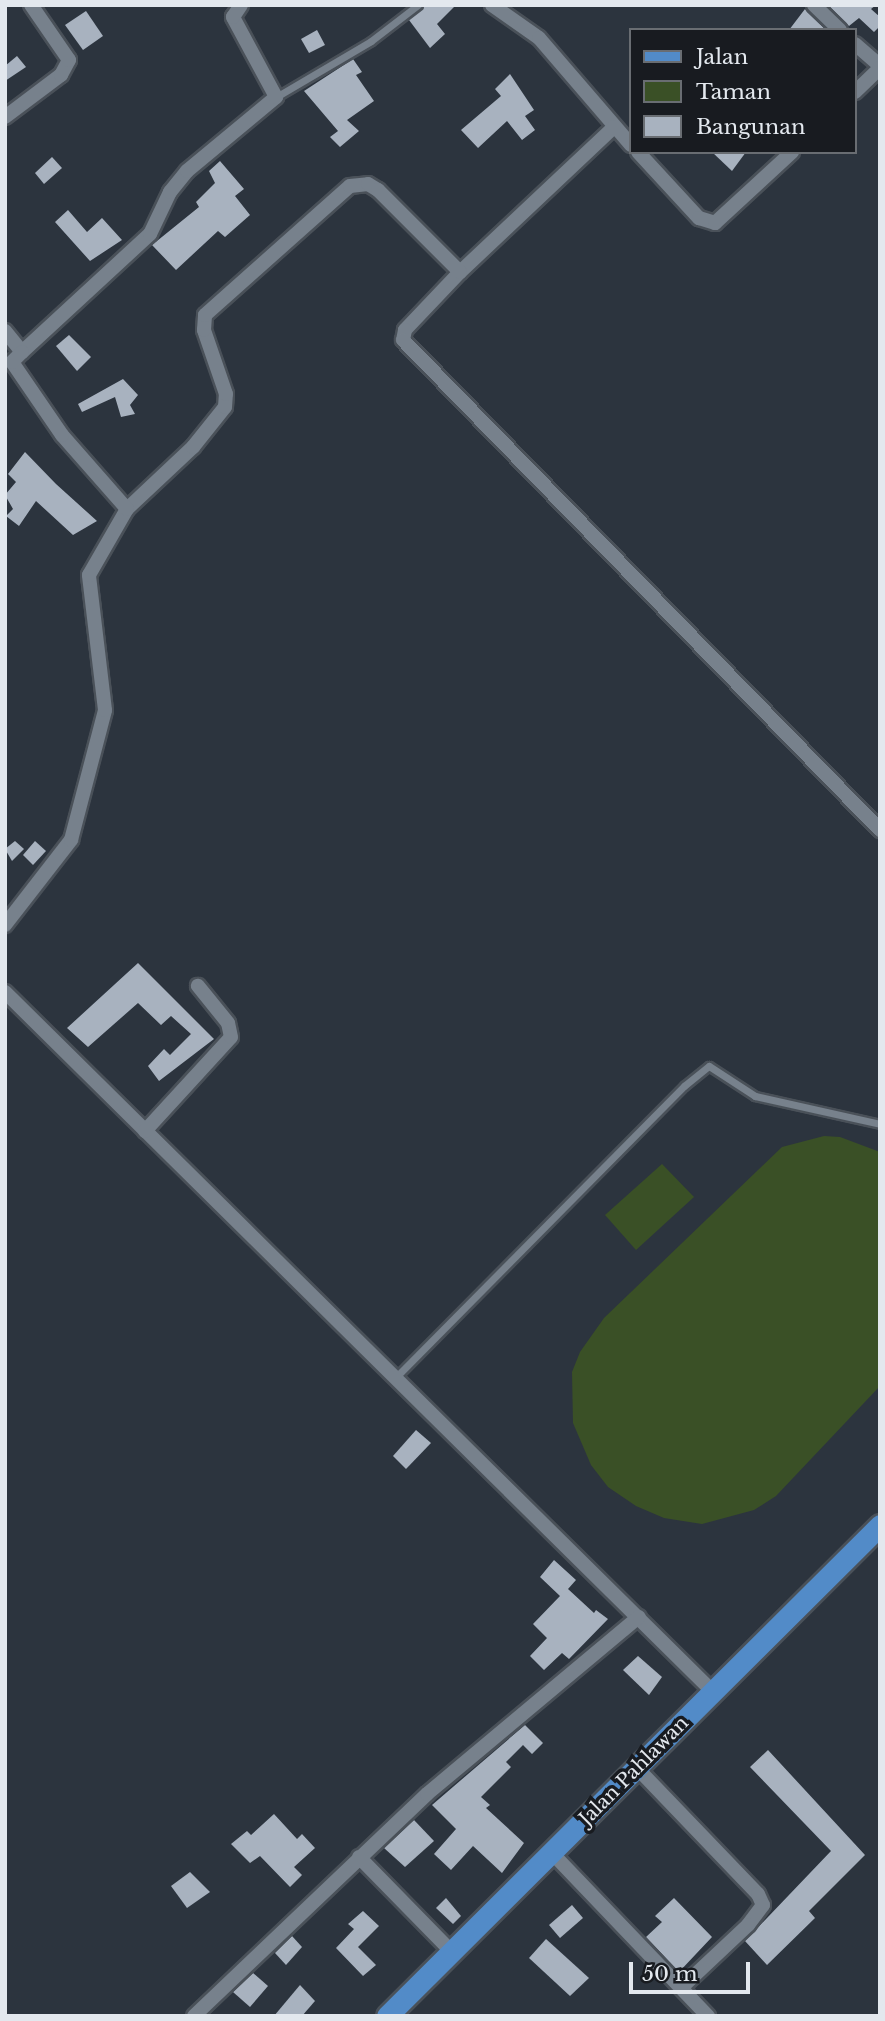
<!DOCTYPE html>
<html>
<head>
<meta charset="utf-8">
<style>
  body { margin:0 }
  #map { position:relative; width:885px; height:2021px; overflow:hidden; background:#2c343e; font-family:"Libre Baskerville",serif }
  div>[style] { position:absolute }
  .green>* { inset:0; background:#3a5026 }
  .building>* { inset:0; background:#a8b2bf }
  .roads { filter:drop-shadow(2px 0 #4a5159) drop-shadow(-2px 0 #4a5159) drop-shadow(0 2px #4a5159) drop-shadow(0 -2px #4a5159) }
  .service>* { height:7px; margin:-3.5px; padding:0 3.5px; transform-origin:3.5px; border-radius:3.5px; background:#77818c }
  .minor>* { height:14px; margin:-7px; padding:0 7px; transform-origin:7px; border-radius:7px; background:#77818c }
  .primary>* { height:21px; margin:-10.5px; padding:0 10.5px; transform-origin:10.5px; border-radius:10.5px; background:#528bc8 }
  span { translate:-50% -50%; white-space:nowrap; text-align:center; line-height:1.15; -webkit-text-stroke:7px #181b20; paint-order:stroke }
  .street-label { font-size:19px; color:#e3e8ee }
  .frame { position:absolute; inset:0; border:7px solid #e3e8ee; pointer-events:none }
  .legend { position:absolute; left:629px; top:28px; width:228px; height:126px; box-sizing:border-box; background:#181b20; border:2px solid #696d72; margin:0; padding:9px 12px; list-style:none; font-size:21px; color:#e3e8ee }
  .legend li { display:flex; align-items:center; gap:14px; height:35px }
  .legend b { width:35px; border:2px solid #696d72 }
  .scale { position:absolute; left:629px; top:1962px; width:121px; height:32px; box-sizing:border-box; border:4px solid #e3e8ee; border-top:0; padding-left:9px; font-size:21px; line-height:24px; white-space:nowrap; color:#e3e8ee; -webkit-text-stroke:5px #181b20; paint-order:stroke }
</style>
</head>
<body>
<div id="map">
  <div class="green">
    <i style="clip-path:polygon(824px 1136px,840px 1137px,880px 1152px,880px 1386px,776px 1496px,754px 1510px,702px 1524px,664px 1518px,636px 1506px,608px 1487px,591px 1465px,573px 1423px,572px 1372px,580px 1352px,604px 1318px,782px 1147px)"></i>
    <i style="clip-path:polygon(662px 1164px,694px 1197px,636px 1250px,605px 1215px)"></i>
  </div>
  <div class="building">
    <i style="clip-path:polygon(424px 5px,456px 5px,437px 24px,445px 34px,430px 48px,409px 20px)"></i>
    <i style="clip-path:polygon(828px 5px,876px 5px,871px 9px,880px 17px,880px 26px,874px 32px,859px 18px,849px 26px)"></i>
    <i style="clip-path:polygon(805px 9px,807px 12px,826px 30px,789px 30px)"></i>
    <i style="clip-path:polygon(86px 11px,103px 36px,83px 50px,65px 25px)"></i>
    <i style="clip-path:polygon(317px 30px,325px 45px,309px 53px,301px 39px)"></i>
    <i style="clip-path:polygon(17px 56px,26px 67px,5px 81px,5px 66px)"></i>
    <i style="clip-path:polygon(353px 59px,362px 72px,356px 75px,374px 101px,347px 120px,359px 131px,340px 147px,330px 137px,338px 131px,304px 91px)"></i>
    <i style="clip-path:polygon(510px 74px,534px 110px,525px 116px,535px 130px,522px 140px,507px 121px,478px 148px,461px 130px,501px 96px,495px 89px)"></i>
    <i style="clip-path:polygon(712px 152px,746px 152px,732px 171px)"></i>
    <i style="clip-path:polygon(52px 157px,62px 168px,44px 184px,35px 173px)"></i>
    <i style="clip-path:polygon(220px 161px,244px 189px,235px 196px,250px 215px,225px 237px,218px 231px,176px 270px,152px 245px,199px 207px,196px 202px,215px 183px,209px 171px)"></i>
    <i style="clip-path:polygon(68px 210px,87px 232px,102px 218px,122px 240px,90px 261px,55px 222px)"></i>
    <i style="clip-path:polygon(69px 335px,91px 357px,77px 371px,56px 346px)"></i>
    <i style="clip-path:polygon(123px 379px,138px 395px,130px 405px,135px 414px,121px 417px,115px 397px,82px 412px,78px 404px)"></i>
    <i style="clip-path:polygon(25px 452px,56px 484px,97px 521px,73px 535px,36px 501px,19px 526px,6px 516px,13px 509px,5px 495px,16px 482px,8px 474px)"></i>
    <i style="clip-path:polygon(15px 841px,24px 849px,12px 861px,5px 849px)"></i>
    <i style="clip-path:polygon(35px 841px,46px 851px,33px 865px,23px 855px)"></i>
    <i style="clip-path:polygon(138px 963px,214px 1039px,159px 1081px,148px 1066px,164px 1049px,170px 1055px,191px 1034px,171px 1016px,161px 1025px,138px 1003px,88px 1047px,67px 1028px)"></i>
    <i style="clip-path:polygon(416px 1430px,431px 1443px,406px 1469px,393px 1456px)"></i>
    <i style="clip-path:polygon(554px 1560px,576px 1580px,568px 1589px,594px 1613px,596px 1610px,608px 1619px,569px 1659px,562px 1653px,544px 1670px,530px 1656px,547px 1638px,533px 1624px,560px 1596px,540px 1577px)"></i>
    <i style="clip-path:polygon(638px 1656px,662px 1677px,649px 1695px,623px 1670px)"></i>
    <i style="clip-path:polygon(525px 1725px,543px 1743px,532px 1754px,523px 1745px,506px 1762px,511px 1767px,481px 1797px,490px 1805px,486px 1808px,524px 1843px,502px 1873px,473px 1846px,451px 1870px,434px 1854px,456px 1829px,432px 1805px)"></i>
    <i style="clip-path:polygon(768px 1750px,865px 1855px,809px 1911px,815px 1918px,767px 1965px,745px 1941px,831px 1851px,750px 1767px)"></i>
    <i style="clip-path:polygon(274px 1814px,297px 1839px,302px 1834px,315px 1848px,294px 1867px,302px 1875px,290px 1887px,260px 1856px,250px 1863px,231px 1844px,247px 1831px,251px 1835px)"></i>
    <i style="clip-path:polygon(414px 1820px,434px 1841px,405px 1867px,384px 1848px)"></i>
    <i style="clip-path:polygon(190px 1872px,210px 1892px,187px 1908px,171px 1886px)"></i>
    <i style="clip-path:polygon(446px 1898px,461px 1916px,453px 1924px,436px 1908px)"></i>
    <i style="clip-path:polygon(674px 1898px,712px 1937px,679px 1972px,646px 1937px,662px 1922px,655px 1916px)"></i>
    <i style="clip-path:polygon(572px 1905px,583px 1918px,560px 1938px,549px 1925px)"></i>
    <i style="clip-path:polygon(363px 1911px,379px 1926px,358px 1947px,376px 1965px,363px 1976px,336px 1948px,354px 1929px,348px 1924px)"></i>
    <i style="clip-path:polygon(292px 1936px,302px 1947px,286px 1965px,275px 1953px)"></i>
    <i style="clip-path:polygon(546px 1939px,589px 1978px,570px 1996px,529px 1958px)"></i>
    <i style="clip-path:polygon(253px 1973px,268px 1986px,250px 2007px,233px 1992px)"></i>
    <i style="clip-path:polygon(300px 1985px,315px 2001px,302px 2016px,274px 2016px)"></i>
  </div>
  <div class="roads">
    <div class="service">
      <i style="left:276px;top:97px;width:110px;rotate:-30.5deg"></i>
      <i style="left:371px;top:41px;width:59px;rotate:-37.5deg"></i>
      <i style="left:395px;top:1378px;width:411px;rotate:-45.3deg"></i>
      <i style="left:684px;top:1086px;width:32px;rotate:-39deg"></i>
      <i style="left:709px;top:1066px;width:55px;rotate:33.1deg"></i>
      <i style="left:755px;top:1096px;width:128px;rotate:12.6deg"></i>
    </div>
    <div class="minor">
      <i style="left:492px;top:5px;width:57px;rotate:35.1deg"></i>
      <i style="left:539px;top:38px;width:141px;rotate:49.3deg"></i>
      <i style="left:814px;top:5px;width:36px;rotate:44deg"></i>
      <i style="left:855px;top:44px;width:33px;rotate:41deg"></i>
      <i style="left:855px;top:92px;width:35px;rotate:-44deg"></i>
      <i style="left:5px;top:117px;width:70px;rotate:-36.9deg"></i>
      <i style="left:61px;top:75px;width:17px;rotate:-62deg"></i>
      <i style="left:69px;top:60px;width:67px;rotate:-124.6deg"></i>
      <i style="left:614px;top:127px;width:212px;rotate:136.7deg"></i>
      <i style="left:460px;top:272px;width:80px;rotate:133.5deg"></i>
      <i style="left:405px;top:330px;width:10px;rotate:101deg"></i>
      <i style="left:403px;top:340px;width:684px;rotate:45.77deg"></i>
      <i style="left:638px;top:152px;width:90px;rotate:47.3deg"></i>
      <i style="left:699px;top:218px;width:17px;rotate:17deg"></i>
      <i style="left:715px;top:223px;width:105px;rotate:-42.7deg"></i>
      <i style="left:5px;top:331px;width:27px;rotate:51deg"></i>
      <i style="left:22px;top:352px;width:174px;rotate:-42.7deg"></i>
      <i style="left:150px;top:234px;width:47px;rotate:-64.5deg"></i>
      <i style="left:170px;top:192px;width:27px;rotate:-51deg"></i>
      <i style="left:187px;top:171px;width:116px;rotate:-39.7deg"></i>
      <i style="left:276px;top:97px;width:91px;rotate:-118.3deg"></i>
      <i style="left:233px;top:17px;width:14px;rotate:-56deg"></i>
      <i style="left:127px;top:509px;width:91px;rotate:-43.2deg"></i>
      <i style="left:193px;top:447px;width:51px;rotate:-51.3deg"></i>
      <i style="left:225px;top:407px;width:13px;rotate:-86deg"></i>
      <i style="left:226px;top:394px;width:68px;rotate:-109deg"></i>
      <i style="left:204px;top:330px;width:15px;rotate:-86deg"></i>
      <i style="left:205px;top:315px;width:194px;rotate:-41.7deg"></i>
      <i style="left:350px;top:186px;width:18px;rotate:-6deg"></i>
      <i style="left:368px;top:184px;width:12px;rotate:31deg"></i>
      <i style="left:378px;top:190px;width:116px;rotate:45deg"></i>
      <i style="left:5px;top:925px;width:108px;rotate:-52.2deg"></i>
      <i style="left:71px;top:840px;width:134px;rotate:-75.3deg"></i>
      <i style="left:105px;top:710px;width:136px;rotate:-96.8deg"></i>
      <i style="left:89px;top:575px;width:76px;rotate:-60.1deg"></i>
      <i style="left:127px;top:509px;width:98px;rotate:-131.3deg"></i>
      <i style="left:62px;top:435px;width:88px;rotate:-124.4deg"></i>
      <i style="left:12px;top:362px;width:14px;rotate:-45deg"></i>
      <i style="left:5px;top:992px;width:994px;rotate:44.67deg"></i>
      <i style="left:145px;top:1131px;width:127px;rotate:-47.5deg"></i>
      <i style="left:231px;top:1037px;width:14px;rotate:-102deg"></i>
      <i style="left:228px;top:1023px;width:48px;rotate:-129deg"></i>
      <i style="left:638px;top:1769px;width:173px;rotate:46.2deg"></i>
      <i style="left:758px;top:1894px;width:12px;rotate:66deg"></i>
      <i style="left:763px;top:1905px;width:25px;rotate:127deg"></i>
      <i style="left:748px;top:1925px;width:91px;rotate:136.8deg"></i>
      <i style="left:552px;top:1853px;width:226px;rotate:46.3deg"></i>
      <i style="left:359px;top:1857px;width:133px;rotate:45.6deg"></i>
      <i style="left:194px;top:2016px;width:322px;rotate:-43.6deg"></i>
      <i style="left:427px;top:1794px;width:276px;rotate:-39.9deg"></i>
    </div>
    <div class="primary">
      <i style="left:387px;top:2016px;width:696px;rotate:-44.88deg"></i>
    </div>
  </div>
  <div class="street-label">
    <span style="left:634px;top:1771px;rotate:-45deg">Jalan Pahlawan</span>
  </div>
  <div class="frame"></div>
  <ul class="legend">
  <li><b style="height:9px;background:#528bc8"></b>Jalan</li>
  <li><b style="height:19px;background:#3a5026"></b>Taman</li>
  <li><b style="height:19px;background:#a8b2bf"></b>Bangunan</li>
  </ul>
  <div class="scale">50 m</div>
</div>
</body>
</html>
